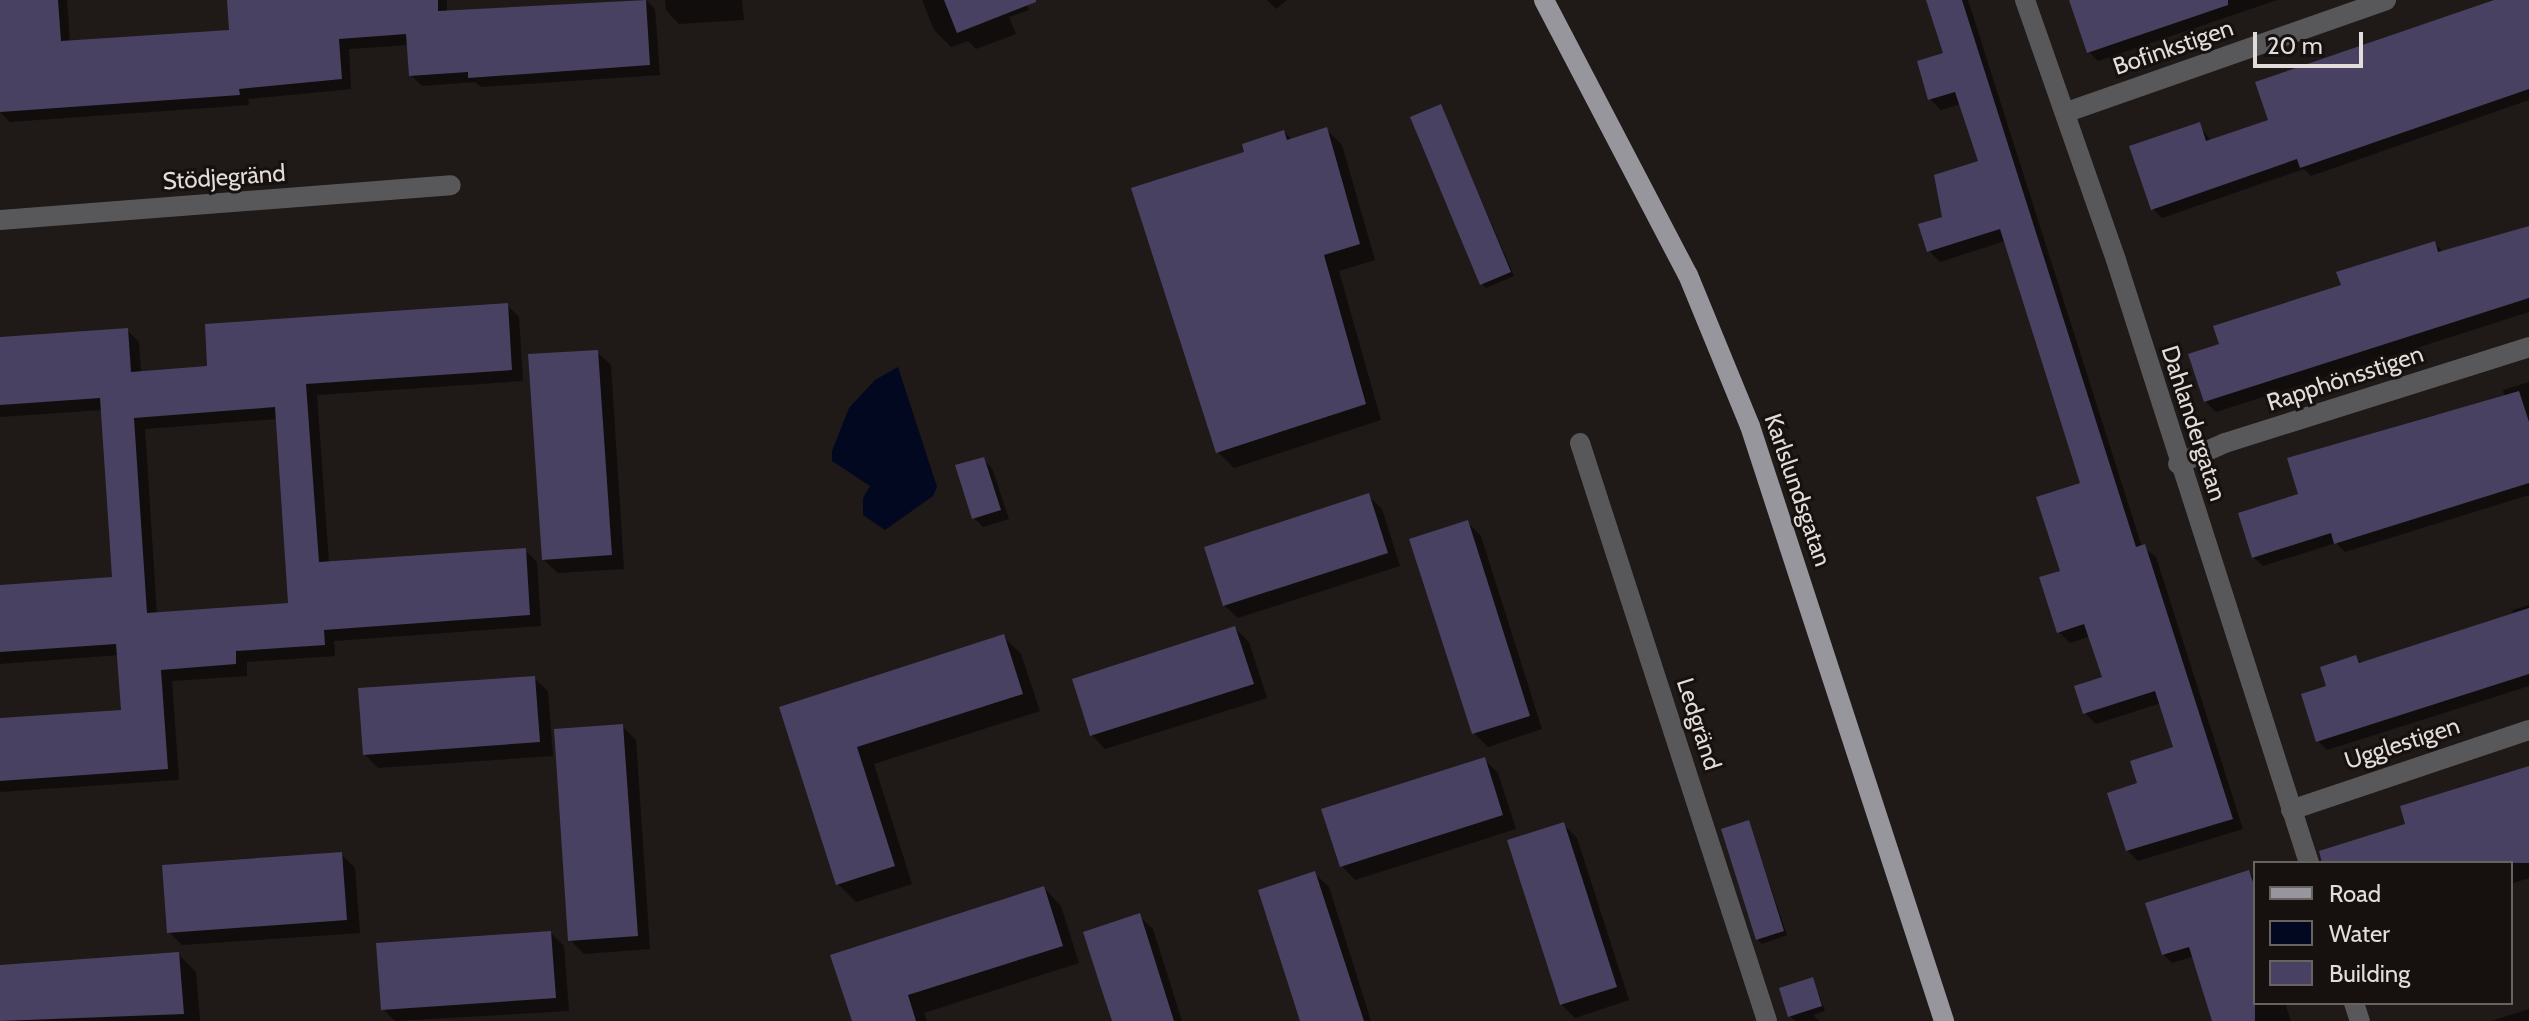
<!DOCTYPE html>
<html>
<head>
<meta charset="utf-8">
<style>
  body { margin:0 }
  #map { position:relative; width:2529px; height:1021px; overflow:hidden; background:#1f1917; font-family:Cabin,sans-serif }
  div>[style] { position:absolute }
  .water>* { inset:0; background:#010820 }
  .shadow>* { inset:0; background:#0007 }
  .building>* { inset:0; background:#484162 }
  .minor>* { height:20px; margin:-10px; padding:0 10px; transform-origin:10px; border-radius:10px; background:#58585b }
  .major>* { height:20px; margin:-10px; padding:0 10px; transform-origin:10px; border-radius:10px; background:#97969c }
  span { translate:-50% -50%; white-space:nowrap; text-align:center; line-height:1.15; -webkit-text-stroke:6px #16100e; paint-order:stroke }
  .street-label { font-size:24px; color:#e2dddb }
  .legend { position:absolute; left:2253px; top:861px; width:260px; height:144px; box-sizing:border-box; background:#16100e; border:2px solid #686260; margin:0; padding:10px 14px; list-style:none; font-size:24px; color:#e2dddb }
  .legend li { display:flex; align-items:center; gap:16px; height:40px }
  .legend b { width:40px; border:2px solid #686260 }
  .scale { position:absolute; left:2253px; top:32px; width:110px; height:36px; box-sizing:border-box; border:4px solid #e2dddb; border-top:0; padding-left:10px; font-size:24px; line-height:28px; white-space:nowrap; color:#e2dddb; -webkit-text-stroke:6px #16100e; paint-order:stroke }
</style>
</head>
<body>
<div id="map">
  <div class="water">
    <i style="clip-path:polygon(898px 367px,937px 487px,933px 496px,885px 530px,863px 515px,863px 498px,870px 486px,832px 461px,832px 451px,849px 408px,875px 380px)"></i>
  </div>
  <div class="shadow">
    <i style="clip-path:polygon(0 0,67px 0,70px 43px,232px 31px,229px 0,447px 0,447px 13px,646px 0,655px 9px,660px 75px,481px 87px,475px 82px,422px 86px,411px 75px,409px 45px,349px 49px,351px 89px,248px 99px,249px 105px,10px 122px,0 112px)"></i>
    <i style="clip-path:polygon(665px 0,742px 0,744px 20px,679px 24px,666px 10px)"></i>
    <i style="clip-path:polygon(922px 0,1025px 0,1029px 10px,1009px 17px,1016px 34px,976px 49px,968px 41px,951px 47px,934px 30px)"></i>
    <i style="clip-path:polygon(1267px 0,1287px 0,1276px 9px)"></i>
    <i style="clip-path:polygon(1928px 0,1968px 0,2142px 547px,2156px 557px,2243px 829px,2138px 861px,2127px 850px,2139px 784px,2175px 748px,2161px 703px,2096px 724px,2085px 713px,2105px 678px,2091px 636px,2070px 643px,2059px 632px,2083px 484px,2005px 241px,1940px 262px,1929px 251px,1980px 163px,1961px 104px,1941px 110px,1930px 99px,1945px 54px)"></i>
    <i style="clip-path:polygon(2090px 0,2277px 0,2098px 61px,2089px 52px)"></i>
    <i style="clip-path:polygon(2498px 0,2529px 0,2529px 100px,2311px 176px,2304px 169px,2162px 218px,2153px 209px,2199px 125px,2211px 141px,2271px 121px)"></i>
    <i style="clip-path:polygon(1441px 107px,1514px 276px,1486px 288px,1482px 284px)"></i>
    <i style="clip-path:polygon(1326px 129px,1342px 145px,1375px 260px,1339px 271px,1381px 420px,1234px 468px,1218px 452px,1247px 153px,1284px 132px,1292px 140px)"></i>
    <i style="clip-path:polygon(2529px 226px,2529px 312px,2216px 412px,2205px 401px,2222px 345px,2434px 243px,2444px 253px)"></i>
    <i style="clip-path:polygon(evenodd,507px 305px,519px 317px,523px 381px,317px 395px,329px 563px,525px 550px,537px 562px,541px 626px,334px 641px,335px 656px,247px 662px,247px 676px,172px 681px,179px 780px,0 792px,0 720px,123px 711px,119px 655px,0 664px,0 587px,114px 579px,102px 410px,0 417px,0 339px,127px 330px,139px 342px,141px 373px,210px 368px,507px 305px,277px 419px,290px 605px,157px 614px,145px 429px,277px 419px)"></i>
    <i style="clip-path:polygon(597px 352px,611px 365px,624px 569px,558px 573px,544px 560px)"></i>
    <i style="clip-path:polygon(2529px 382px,2529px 495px,2345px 552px,2336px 543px,2263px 566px,2253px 557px,2301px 496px,2289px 459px,2434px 415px,2438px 419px,2505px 398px,2503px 390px)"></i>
    <i style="clip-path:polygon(983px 459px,992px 468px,1009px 519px,983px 527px,974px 518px)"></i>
    <i style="clip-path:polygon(1368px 496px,1382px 509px,1400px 566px,1238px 618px,1224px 605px)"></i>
    <i style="clip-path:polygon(1467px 522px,1481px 536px,1542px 729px,1488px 747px,1474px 733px)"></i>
    <i style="clip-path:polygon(2529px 605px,2529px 686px,2327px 750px,2318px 741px,2329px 687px,2356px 657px,2362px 664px,2514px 615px,2512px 610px)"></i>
    <i style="clip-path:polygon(1235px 628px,1249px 642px,1267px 698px,1105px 749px,1092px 735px)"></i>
    <i style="clip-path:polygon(1004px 637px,1021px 654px,1040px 711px,874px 764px,912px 884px,856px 902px,838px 884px,781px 708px)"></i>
    <i style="clip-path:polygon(534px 678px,548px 691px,553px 756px,378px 768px,364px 754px)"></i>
    <i style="clip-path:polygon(622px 726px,636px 740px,650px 949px,584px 954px,570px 940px)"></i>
    <i style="clip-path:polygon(1484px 759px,1498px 773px,1516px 829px,1355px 880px,1342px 866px)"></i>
    <i style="clip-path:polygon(2529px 768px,2529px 878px,2511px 884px,2511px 863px,2355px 863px,2408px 826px)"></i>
    <i style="clip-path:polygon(1749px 823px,1787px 935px,1762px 944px,1757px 939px)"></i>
    <i style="clip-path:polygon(1563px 824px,1577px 838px,1629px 1000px,1575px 1018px,1561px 1004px)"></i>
    <i style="clip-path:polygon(341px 854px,355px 868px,360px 933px,182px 945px,169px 932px)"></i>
    <i style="clip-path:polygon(2249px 872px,2255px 878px,2255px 1003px,2285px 1003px,2291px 1021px,2214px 1021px,2194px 956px,2172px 963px,2163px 954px)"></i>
    <i style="clip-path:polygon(1315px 874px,1329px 887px,1371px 1021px,1302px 1021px)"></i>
    <i style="clip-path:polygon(1044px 888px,1061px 906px,1079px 963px,924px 1013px,927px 1021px,854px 1021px)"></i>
    <i style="clip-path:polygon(1139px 916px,1153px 929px,1182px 1021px,1114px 1021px)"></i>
    <i style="clip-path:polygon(551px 933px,564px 946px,569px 1011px,395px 1021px,383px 1009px)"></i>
    <i style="clip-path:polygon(179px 955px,196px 972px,200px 1021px,0 1021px,0 967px)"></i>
    <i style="clip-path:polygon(1813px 979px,1825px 1011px,1813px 1015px,1819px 1021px,1795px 1021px,1790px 1016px)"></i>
    <i style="clip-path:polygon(2529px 1009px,2529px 1021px,2491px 1021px)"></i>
  </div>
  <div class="building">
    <i style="clip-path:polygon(0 0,58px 0,61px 41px,229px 30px,227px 0,438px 0,438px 11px,646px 0,650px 65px,468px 78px,468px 72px,409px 76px,406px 34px,339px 39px,342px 79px,239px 89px,240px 95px,0 112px)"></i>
    <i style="clip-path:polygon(944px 0,1036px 0,1036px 2px,957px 33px)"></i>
    <i style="clip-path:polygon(1926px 0,1962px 0,2136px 547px,2145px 544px,2233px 819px,2126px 851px,2107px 793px,2137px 783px,2130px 761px,2173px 747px,2155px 691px,2083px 714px,2074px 686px,2102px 677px,2084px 624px,2057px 633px,2039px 577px,2060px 571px,2036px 497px,2080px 483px,2000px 229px,1927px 252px,1918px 224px,1942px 217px,1934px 175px,1978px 161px,1955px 92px,1928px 100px,1917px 61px,1943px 53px)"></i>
    <i style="clip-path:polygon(2069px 0,2228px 0,2228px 5px,2087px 53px)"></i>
    <i style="clip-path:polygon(2494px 0,2529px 0,2529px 89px,2300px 168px,2297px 159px,2151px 210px,2129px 146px,2200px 122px,2206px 141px,2268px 120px,2255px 82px)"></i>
    <i style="clip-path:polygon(1441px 104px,1511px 272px,1480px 285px,1410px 117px)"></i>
    <i style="clip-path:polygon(1327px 127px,1360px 244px,1324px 255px,1366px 404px,1216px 453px,1131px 188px,1244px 152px,1242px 144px,1284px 130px,1287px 140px)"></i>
    <i style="clip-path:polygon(2529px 226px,2529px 298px,2204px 402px,2188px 354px,2219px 344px,2213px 326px,2341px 285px,2336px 272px,2435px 241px,2438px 252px)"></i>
    <i style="clip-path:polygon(evenodd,508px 303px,512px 370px,306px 384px,319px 562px,526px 548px,530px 615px,324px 630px,325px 645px,236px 651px,236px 664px,161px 670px,168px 769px,0 781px,0 718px,121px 710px,116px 644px,0 652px,0 585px,112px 577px,100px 398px,0 405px,0 337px,128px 328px,131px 372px,207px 366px,205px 324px,508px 303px,275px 407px,288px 603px,147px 613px,134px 418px,275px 407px)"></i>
    <i style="clip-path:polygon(598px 350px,612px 555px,542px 560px,528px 354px)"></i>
    <i style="clip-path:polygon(2519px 391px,2529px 422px,2529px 483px,2334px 544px,2331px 533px,2252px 558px,2238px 513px,2298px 494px,2287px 458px)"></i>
    <i style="clip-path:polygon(984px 457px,1001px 510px,972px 519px,955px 465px)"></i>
    <i style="clip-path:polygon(1369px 493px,1388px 553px,1223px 606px,1204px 547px)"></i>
    <i style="clip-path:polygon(1468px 520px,1530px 716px,1472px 734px,1409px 539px)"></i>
    <i style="clip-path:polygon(2529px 608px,2529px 674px,2316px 742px,2301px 694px,2326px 686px,2320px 667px,2356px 655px,2359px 663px)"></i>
    <i style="clip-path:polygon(1235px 626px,1254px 684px,1090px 736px,1072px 679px)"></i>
    <i style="clip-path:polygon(1004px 634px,1023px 694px,857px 747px,895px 866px,836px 885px,779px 707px)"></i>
    <i style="clip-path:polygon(535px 676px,540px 742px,363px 755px,358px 688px)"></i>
    <i style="clip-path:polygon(623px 724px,638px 936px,568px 941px,554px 729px)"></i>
    <i style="clip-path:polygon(1485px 757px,1503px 815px,1340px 867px,1321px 809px)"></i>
    <i style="clip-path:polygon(2529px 766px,2529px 863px,2322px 863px,2319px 851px,2405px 824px,2400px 806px)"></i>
    <i style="clip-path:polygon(1749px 820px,1784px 931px,1756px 940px,1721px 829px)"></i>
    <i style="clip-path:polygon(1564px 822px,1617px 987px,1560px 1005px,1507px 840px)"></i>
    <i style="clip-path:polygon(342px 852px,347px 920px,167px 933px,162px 865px)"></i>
    <i style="clip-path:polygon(2249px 870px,2255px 888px,2255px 1021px,2212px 1021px,2189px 947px,2162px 955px,2145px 903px)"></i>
    <i style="clip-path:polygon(1315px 871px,1331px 920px,1364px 1021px,1300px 1021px,1258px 890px)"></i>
    <i style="clip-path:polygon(1044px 886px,1063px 946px,908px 995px,916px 1021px,852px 1021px,830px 955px)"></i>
    <i style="clip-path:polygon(1140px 913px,1174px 1021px,1112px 1021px,1100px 985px,1083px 932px)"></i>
    <i style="clip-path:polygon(551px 931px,556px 998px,381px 1010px,376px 943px)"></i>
    <i style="clip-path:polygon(179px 952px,184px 1014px,0 1021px,0 965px)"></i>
    <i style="clip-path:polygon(1813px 977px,1822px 1006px,1788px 1017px,1779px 988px)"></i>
  </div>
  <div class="minor">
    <i style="left:2025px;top:0;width:275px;rotate:70.7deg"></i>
    <i style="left:2116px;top:260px;width:633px;rotate:72.25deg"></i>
    <i style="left:2067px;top:112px;width:338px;rotate:-19.3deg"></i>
    <i style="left:0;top:220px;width:452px;rotate:-4.4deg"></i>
    <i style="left:1580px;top:443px;width:607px;rotate:72.07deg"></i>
    <i style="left:2178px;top:464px;width:51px;rotate:-24.1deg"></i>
    <i style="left:2225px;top:443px;width:319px;rotate:-17.5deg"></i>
    <i style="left:2291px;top:810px;width:251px;rotate:-18.6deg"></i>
    <i style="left:2354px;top:1003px;width:19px;rotate:72deg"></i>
  </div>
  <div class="major">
    <i style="left:1544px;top:0;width:310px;rotate:62.4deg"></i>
    <i style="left:1688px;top:275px;width:163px;rotate:67.7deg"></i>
    <i style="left:1750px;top:426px;width:626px;rotate:71.94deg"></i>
  </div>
  <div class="street-label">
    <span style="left:2173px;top:47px;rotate:-19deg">Bofinkstigen</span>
    <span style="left:224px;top:177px;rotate:-4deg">Stödjegränd</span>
    <span style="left:2345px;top:378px;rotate:-18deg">Rapphönsstigen</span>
    <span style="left:2194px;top:423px;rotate:72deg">Dahlandergatan</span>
    <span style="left:1798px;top:490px;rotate:71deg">Karlslundsgatan</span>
    <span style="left:1699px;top:724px;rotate:72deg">Ledgränd</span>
    <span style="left:2402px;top:743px;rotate:-18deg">Ugglestigen</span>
  </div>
  <ul class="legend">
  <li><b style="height:10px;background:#97969c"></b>Road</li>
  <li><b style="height:22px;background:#010820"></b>Water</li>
  <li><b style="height:22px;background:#484162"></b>Building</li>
  </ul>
  <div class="scale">20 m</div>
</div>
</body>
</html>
